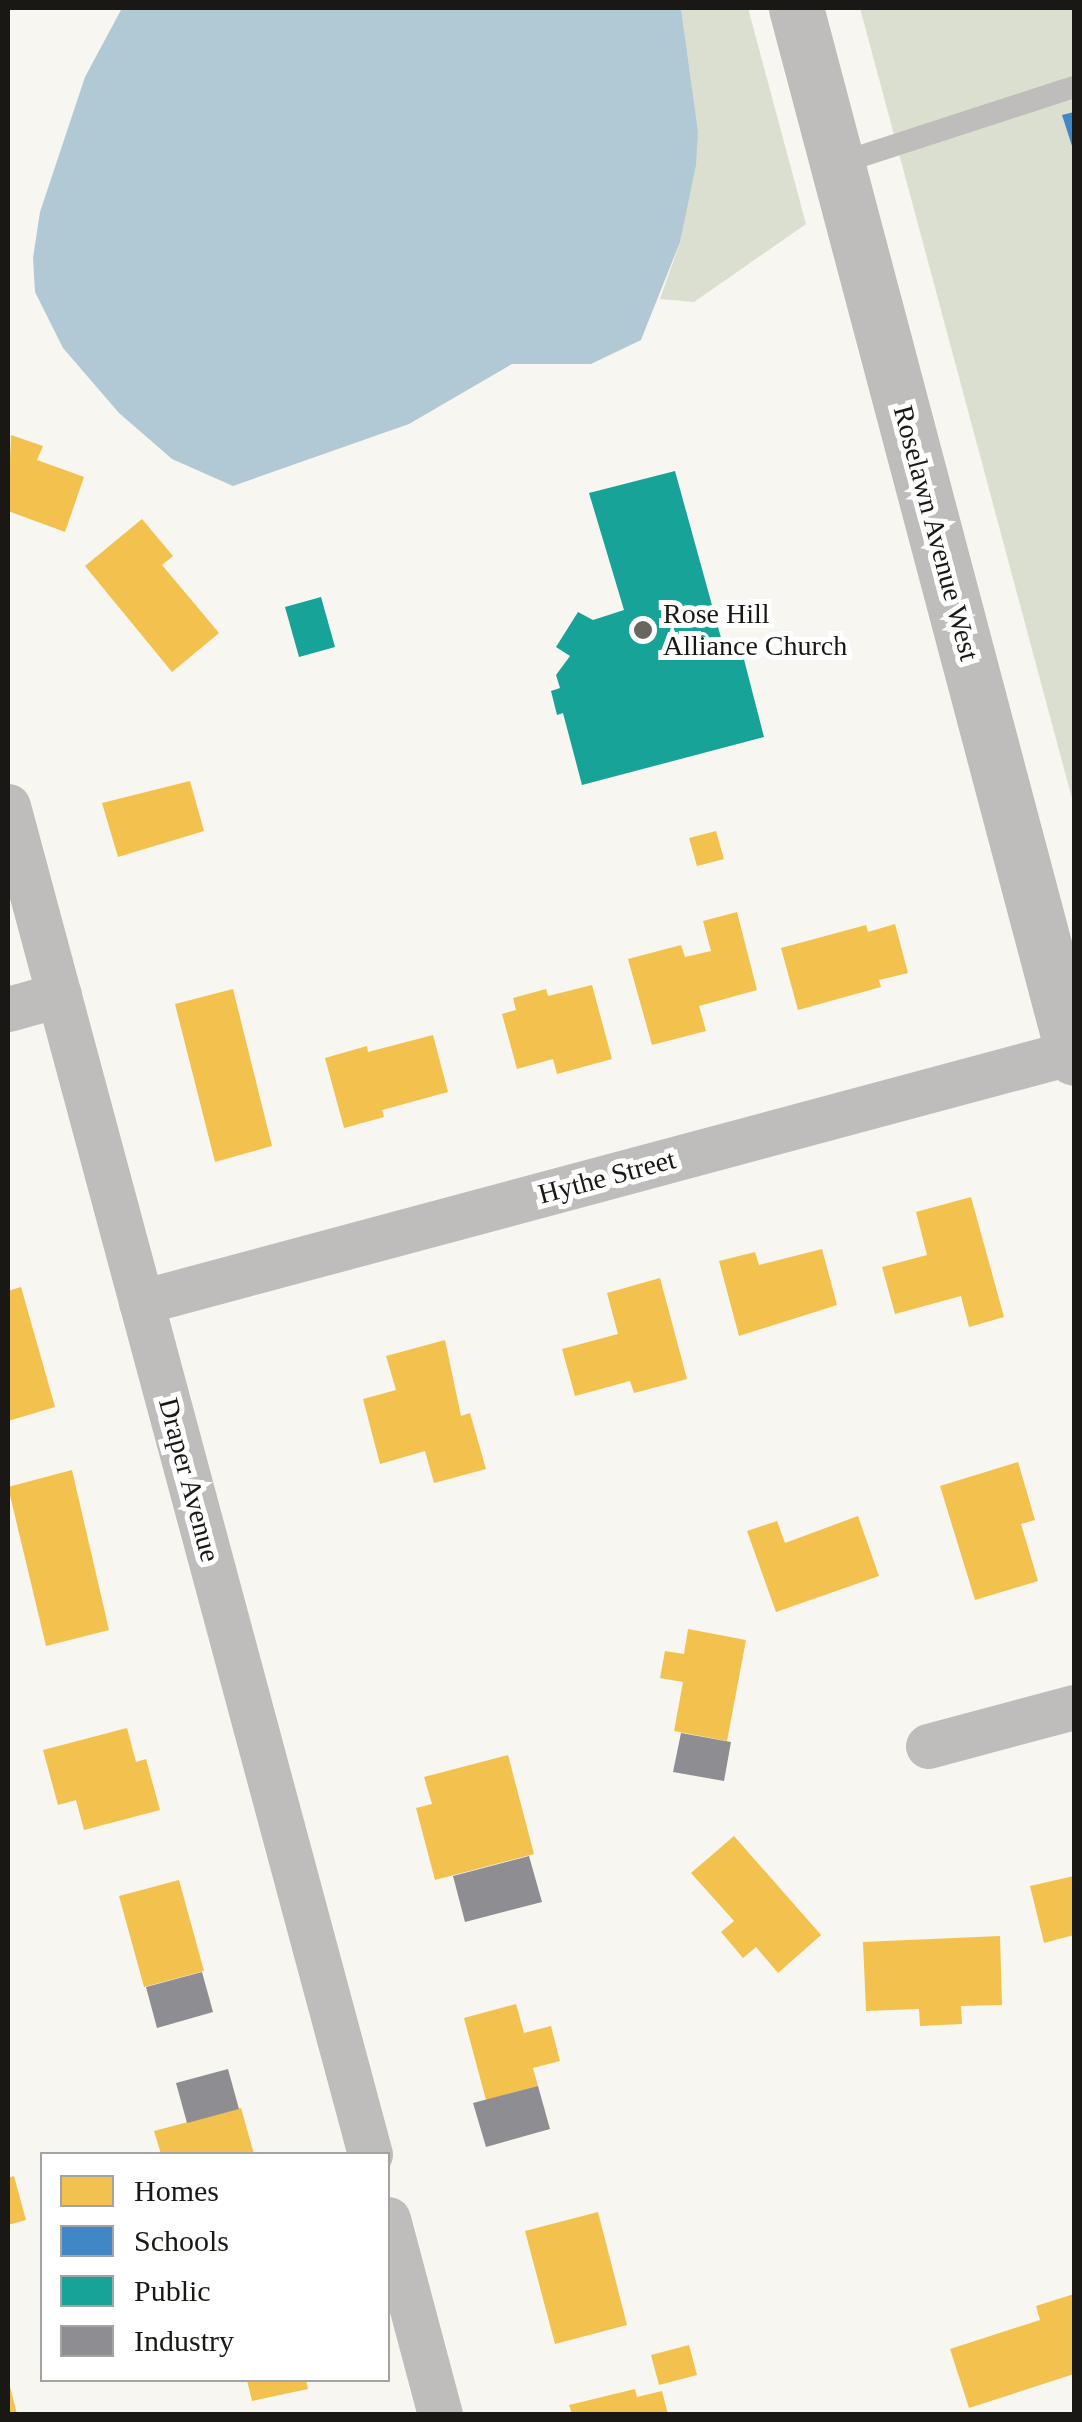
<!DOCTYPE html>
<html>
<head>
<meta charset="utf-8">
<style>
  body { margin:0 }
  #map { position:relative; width:1082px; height:2422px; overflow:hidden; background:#f8f6f0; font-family:"Times New Roman",serif }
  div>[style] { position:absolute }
  .green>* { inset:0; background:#dadfcf }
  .water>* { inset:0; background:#b1c9d5 }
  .homes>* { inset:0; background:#f2c14e }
  .schools>* { inset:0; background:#3f88c5 }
  .public>* { inset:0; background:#17a398 }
  .industry>* { inset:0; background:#8d8d92 }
  .service>* { height:22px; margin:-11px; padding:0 11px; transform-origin:11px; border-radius:11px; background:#bfbdbc }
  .minor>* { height:45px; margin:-22.5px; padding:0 22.5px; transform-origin:22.5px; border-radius:22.5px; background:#bfbdbc }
  .tertiary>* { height:55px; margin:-27.5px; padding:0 27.5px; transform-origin:27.5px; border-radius:27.5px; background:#bfbdbc }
  .dots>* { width:28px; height:28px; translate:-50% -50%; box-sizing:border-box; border:5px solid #fff; border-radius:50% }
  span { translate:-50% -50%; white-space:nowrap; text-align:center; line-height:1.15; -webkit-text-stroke:10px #fff; paint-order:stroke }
  .street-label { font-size:28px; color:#1a1814 }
  .poi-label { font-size:28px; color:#1a1814 }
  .left { translate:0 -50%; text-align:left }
  .frame { position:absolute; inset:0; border:10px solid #1a1814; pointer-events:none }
  .legend { position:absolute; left:40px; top:2152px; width:350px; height:230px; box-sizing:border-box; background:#fff; border:2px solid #a3a3a1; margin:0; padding:12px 18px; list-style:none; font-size:30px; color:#1a1814 }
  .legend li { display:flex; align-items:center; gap:20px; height:50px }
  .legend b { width:50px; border:2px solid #a3a3a1 }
</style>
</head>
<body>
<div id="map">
  <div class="green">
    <i style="clip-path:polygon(681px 8px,748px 8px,806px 224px,694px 302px,660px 299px,680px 242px,698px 131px)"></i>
    <i style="clip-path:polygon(860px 8px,1074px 8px,1074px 806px)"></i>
  </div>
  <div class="water">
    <i style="clip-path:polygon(122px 8px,681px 8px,698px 131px,696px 165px,680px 242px,641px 340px,591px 364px,512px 364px,409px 424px,233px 486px,172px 459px,119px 413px,63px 348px,35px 292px,33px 258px,40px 212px,85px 77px)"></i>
  </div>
  <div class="homes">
    <i style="clip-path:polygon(11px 435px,43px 446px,37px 460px,84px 477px,65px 532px,8px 511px)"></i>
    <i style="clip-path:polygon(142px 519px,173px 556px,162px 565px,219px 633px,172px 672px,85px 566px)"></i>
    <i style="clip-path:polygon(190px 781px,204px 831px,118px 857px,102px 803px)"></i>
    <i style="clip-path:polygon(716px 831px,724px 859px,697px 866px,689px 838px)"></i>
    <i style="clip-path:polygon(737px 912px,757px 990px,699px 1006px,706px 1031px,652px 1045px,628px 959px,681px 945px,685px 957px,711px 951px,703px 921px)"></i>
    <i style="clip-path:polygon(895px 924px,908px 973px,879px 980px,881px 987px,798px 1010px,781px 948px,866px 925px,868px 932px)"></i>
    <i style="clip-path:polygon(592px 985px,612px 1059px,557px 1074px,553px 1059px,517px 1069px,502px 1014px,516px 1010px,513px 998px,546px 989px,548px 996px)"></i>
    <i style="clip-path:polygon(233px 989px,272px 1146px,215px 1162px,175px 1004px)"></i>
    <i style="clip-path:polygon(433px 1035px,448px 1092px,382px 1110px,384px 1117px,344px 1128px,325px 1058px,367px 1046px,368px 1052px)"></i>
    <i style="clip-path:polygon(971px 1197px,1004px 1317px,969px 1327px,961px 1296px,895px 1314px,882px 1267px,927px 1255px,916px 1212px)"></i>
    <i style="clip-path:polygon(822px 1249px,837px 1305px,739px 1336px,719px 1261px,755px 1252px,759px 1265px)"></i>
    <i style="clip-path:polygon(660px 1278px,687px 1379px,634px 1393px,630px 1381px,575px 1396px,562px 1349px,618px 1334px,607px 1293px)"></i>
    <i style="clip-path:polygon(21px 1287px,55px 1407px,8px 1421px,8px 1291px)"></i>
    <i style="clip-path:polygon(445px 1340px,461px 1416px,470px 1413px,486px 1469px,434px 1483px,425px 1451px,380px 1464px,363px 1399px,396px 1390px,386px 1356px)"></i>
    <i style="clip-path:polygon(1018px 1462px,1035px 1520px,1021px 1524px,1038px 1581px,975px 1600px,940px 1486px)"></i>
    <i style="clip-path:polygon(72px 1470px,109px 1630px,46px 1646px,8px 1487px)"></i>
    <i style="clip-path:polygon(858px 1516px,879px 1576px,776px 1612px,747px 1531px,777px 1521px,785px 1543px)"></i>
    <i style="clip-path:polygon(688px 1629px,746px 1640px,727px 1741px,674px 1731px,683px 1682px,660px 1678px,665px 1651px,684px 1654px)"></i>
    <i style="clip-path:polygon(127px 1728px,136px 1762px,146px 1759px,160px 1810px,84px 1830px,76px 1800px,58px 1805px,43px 1750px)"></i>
    <i style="clip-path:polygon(508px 1755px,534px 1854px,435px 1880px,416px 1808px,432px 1804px,424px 1777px)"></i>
    <i style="clip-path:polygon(734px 1836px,821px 1935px,778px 1973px,756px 1947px,743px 1958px,721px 1932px,734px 1921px,691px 1873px)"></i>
    <i style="clip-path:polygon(1074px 1876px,1074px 1935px,1044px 1943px,1030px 1886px)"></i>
    <i style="clip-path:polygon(179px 1880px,204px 1971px,144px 1987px,119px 1896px)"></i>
    <i style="clip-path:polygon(1000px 1936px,1002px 2005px,961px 2006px,962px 2024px,920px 2026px,919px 2009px,866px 2011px,863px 1942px)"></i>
    <i style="clip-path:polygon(516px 2004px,524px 2033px,551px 2026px,560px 2061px,533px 2068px,538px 2086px,486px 2100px,464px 2018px)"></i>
    <i style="clip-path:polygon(241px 2108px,254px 2154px,161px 2154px,154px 2131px)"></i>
    <i style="clip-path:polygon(14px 2176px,26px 2220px,8px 2225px,8px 2178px)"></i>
    <i style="clip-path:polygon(598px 2212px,627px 2325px,555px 2344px,525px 2231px)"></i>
    <i style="clip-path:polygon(1074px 2294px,1074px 2374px,969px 2408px,950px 2349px,1040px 2320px,1036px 2306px)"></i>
    <i style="clip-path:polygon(689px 2345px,697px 2375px,659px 2385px,651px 2355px)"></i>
    <i style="clip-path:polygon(247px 2380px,306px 2380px,308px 2389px,252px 2401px)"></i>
    <i style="clip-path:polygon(8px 2383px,9px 2383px,17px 2414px,8px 2414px)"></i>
    <i style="clip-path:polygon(635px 2389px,637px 2397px,662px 2391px,668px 2414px,572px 2414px,569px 2405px)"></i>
  </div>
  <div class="schools">
    <i style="clip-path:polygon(1074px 112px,1074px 152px,1062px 115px)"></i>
  </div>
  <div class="public">
    <i style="clip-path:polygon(675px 471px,723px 645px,739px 640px,764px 737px,582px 785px,563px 713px,557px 715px,551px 691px,560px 688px,556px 675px,570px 656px,556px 647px,578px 612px,593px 620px,624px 610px,589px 493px)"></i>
    <i style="clip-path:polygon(321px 597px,335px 647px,299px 657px,285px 607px)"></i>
  </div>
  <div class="industry">
    <i style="clip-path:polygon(681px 1733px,731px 1742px,724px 1781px,673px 1772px)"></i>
    <i style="clip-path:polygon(529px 1856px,542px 1902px,465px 1922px,453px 1876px)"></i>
    <i style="clip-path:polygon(202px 1972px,213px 2012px,157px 2028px,146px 1987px)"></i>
    <i style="clip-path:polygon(228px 2069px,239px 2109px,187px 2123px,176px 2083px)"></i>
    <i style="clip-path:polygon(538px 2086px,550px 2129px,486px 2147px,473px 2103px)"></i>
  </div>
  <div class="service">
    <i style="left:837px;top:164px;width:249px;rotate:-18deg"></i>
  </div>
  <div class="minor">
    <i style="left:8px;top:806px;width:1396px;rotate:74.97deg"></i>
    <i style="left:8px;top:1009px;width:53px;rotate:-15.4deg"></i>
    <i style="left:141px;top:1302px;width:965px;rotate:-15.02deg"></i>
    <i style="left:928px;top:1746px;width:151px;rotate:-15deg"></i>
    <i style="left:388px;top:2219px;width:202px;rotate:75.1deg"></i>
  </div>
  <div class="tertiary">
    <i style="left:796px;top:8px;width:1086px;rotate:75.17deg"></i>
  </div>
  <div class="dots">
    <i style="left:643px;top:630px;background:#686661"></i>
  </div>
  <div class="street-label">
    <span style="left:936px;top:533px;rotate:75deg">Roselawn Avenue West</span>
    <span style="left:607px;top:1177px;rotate:-15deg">Hythe Street</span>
    <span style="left:189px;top:1480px;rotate:75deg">Draper Avenue</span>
  </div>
  <div class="poi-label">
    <span class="left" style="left:663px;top:630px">Rose Hill<br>Alliance Church</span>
  </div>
  <div class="frame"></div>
  <ul class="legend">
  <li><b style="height:28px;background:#f2c14e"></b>Homes</li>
  <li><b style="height:28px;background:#3f88c5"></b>Schools</li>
  <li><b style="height:28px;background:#17a398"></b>Public</li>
  <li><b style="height:28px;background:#8d8d92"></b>Industry</li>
  </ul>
</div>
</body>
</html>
